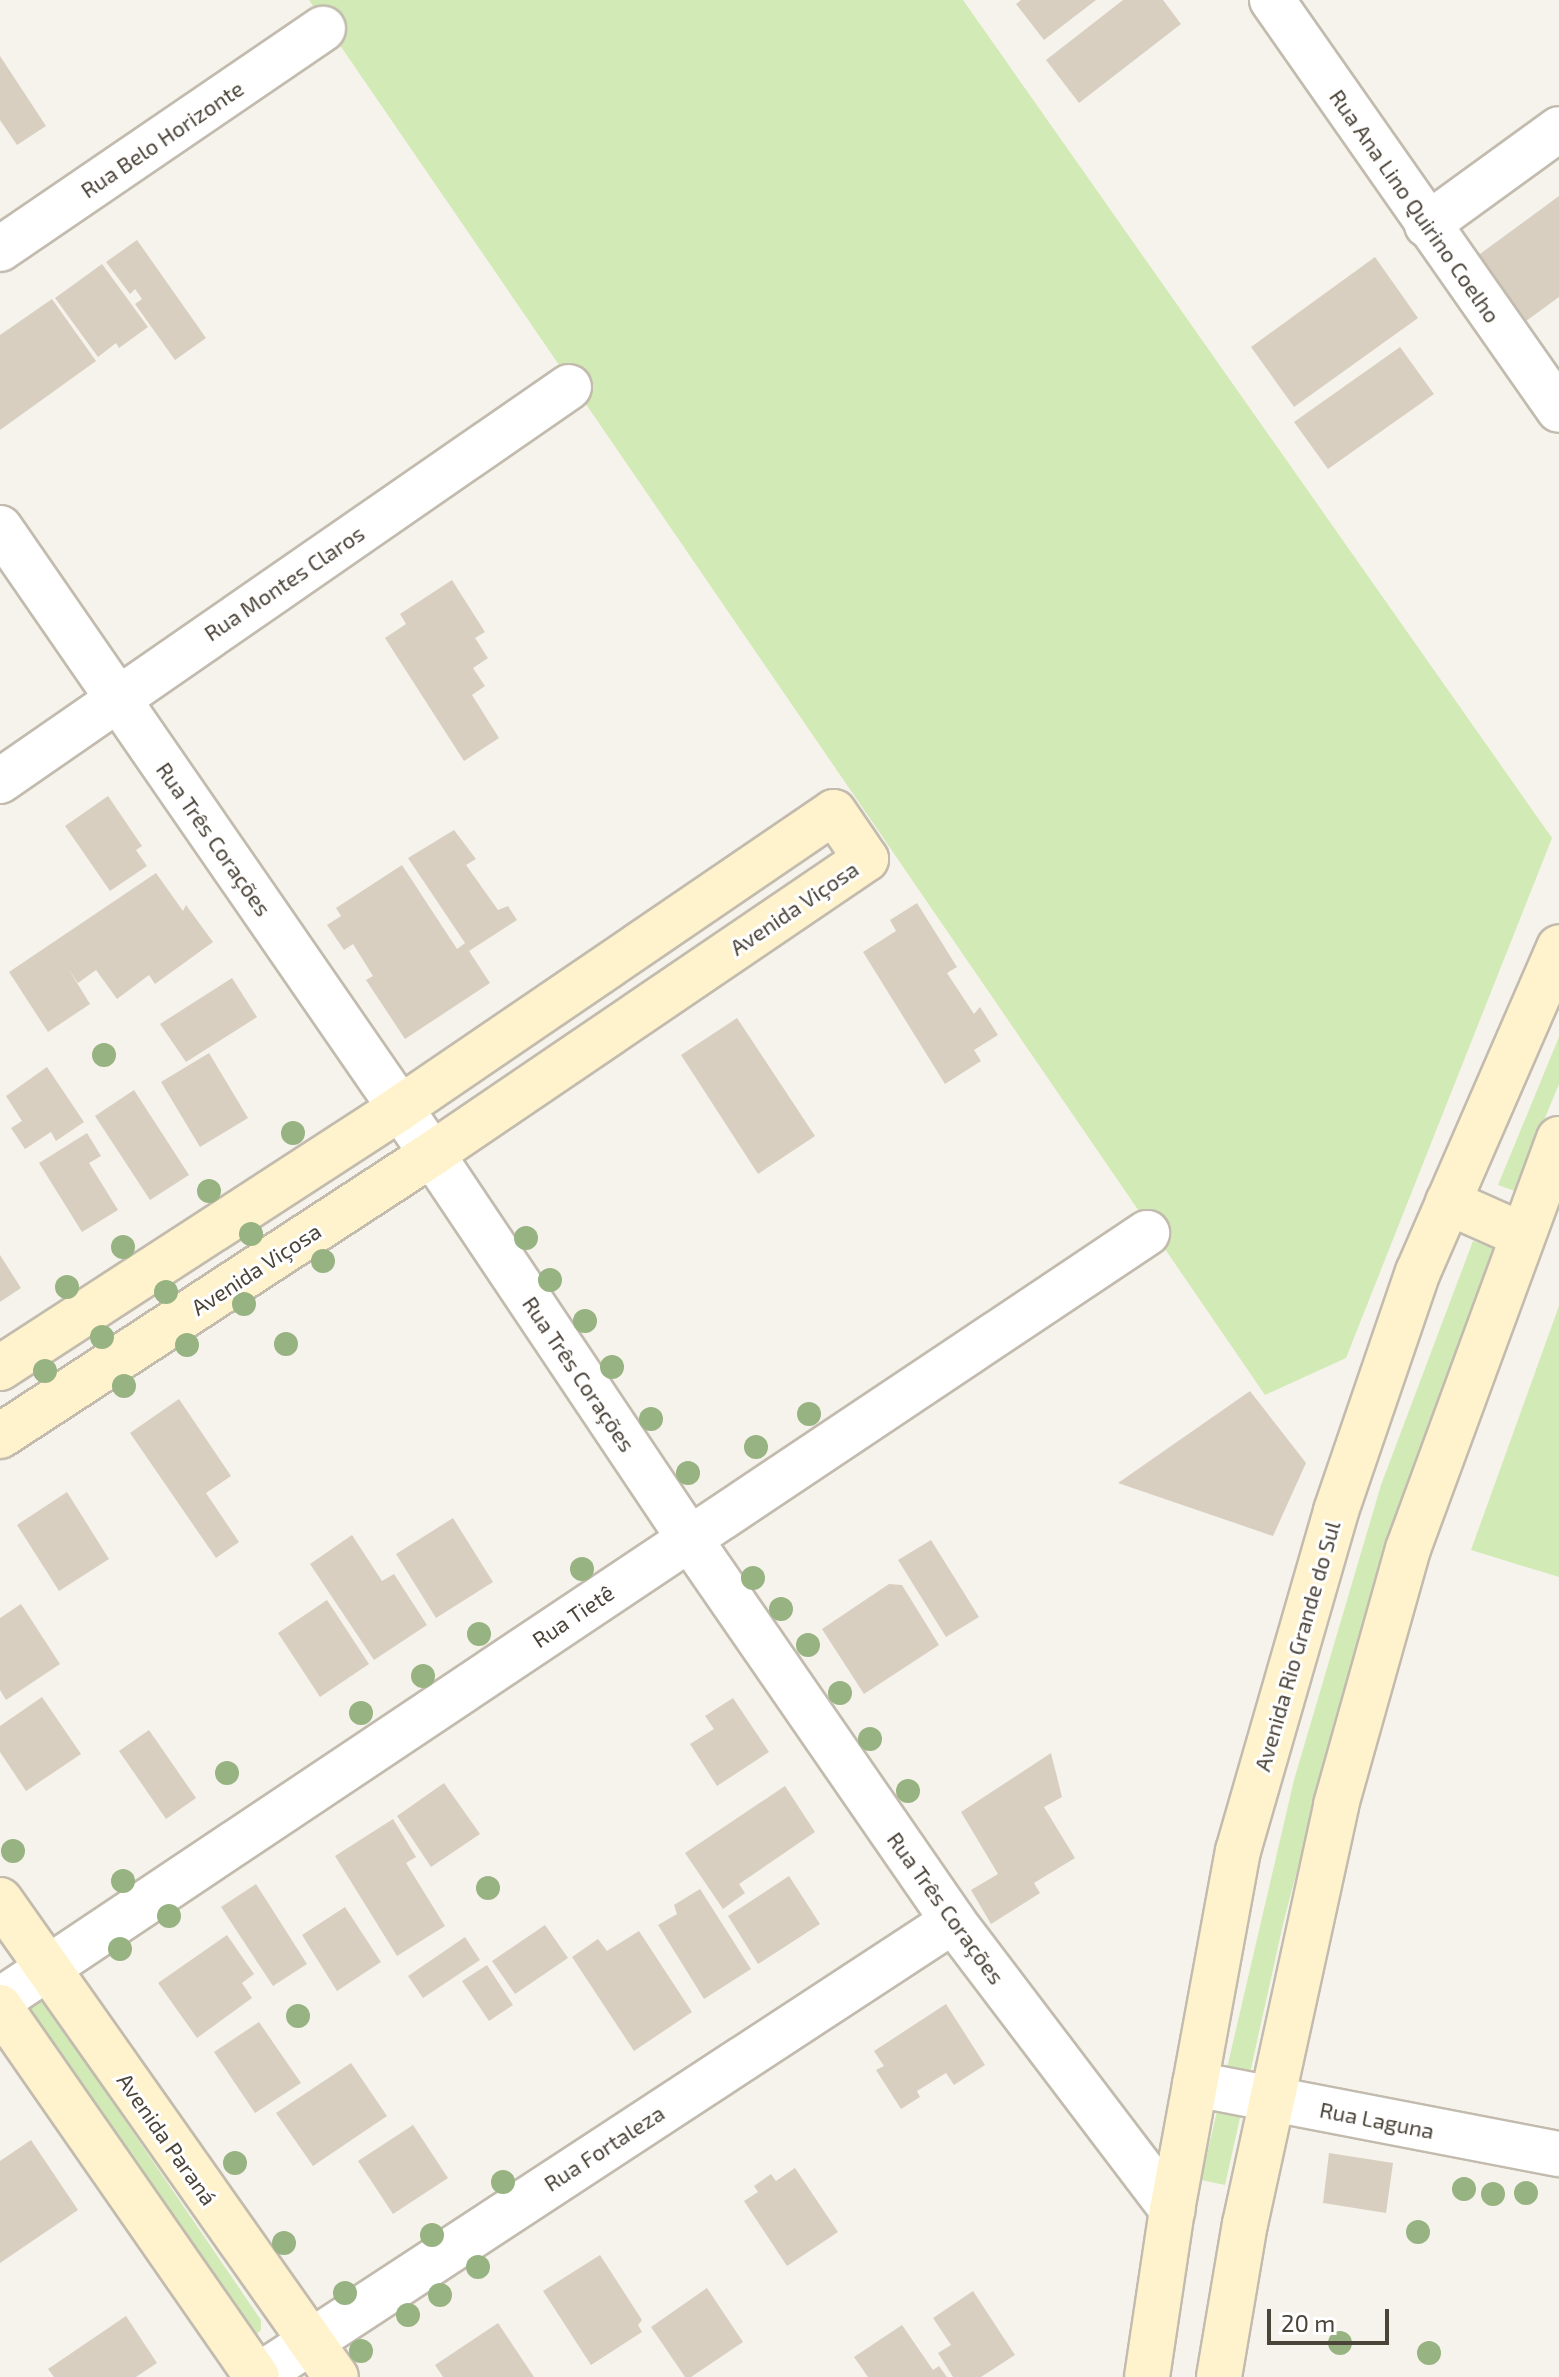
<!DOCTYPE html>
<html>
<head>
<meta charset="utf-8">
<style>
  body { margin:0 }
  #map { position:relative; width:1559px; height:2377px; overflow:hidden; background:#f6f3ec; font-family:"Exo 2",sans-serif }
  div>[style] { position:absolute }
  .green>* { inset:0; background:#d2eab5 }
  .building>* { inset:0; background:#d8cfc1 }
  .roads { filter:drop-shadow(2px 0 #c2bbae) drop-shadow(-2px 0 #c2bbae) drop-shadow(0 2px #c2bbae) drop-shadow(0 -2px #c2bbae) }
  .street>* { height:44px; margin:-22px; padding:0 22px; transform-origin:22px; border-radius:22px; background:#fff }
  .secondary>* { height:44px; margin:-22px; padding:0 22px; transform-origin:22px; border-radius:22px; background:#fff3cd }
  .trees>* { width:24px; height:24px; margin:-12px; border-radius:50%; background:#97b381 }
  span { translate:-50% -50%; white-space:nowrap; text-align:center; line-height:1.15; -webkit-text-stroke:6px #fff; paint-order:stroke }
  .street-label { font-size:22px; color:#4b4439 }
  .scale { position:absolute; left:1267px; top:2309px; width:122px; height:36px; box-sizing:border-box; border:4px solid #4b4439; border-top:0; padding-left:10px; font-size:24px; line-height:28px; white-space:nowrap; color:#4b4439; -webkit-text-stroke:6px #fff; paint-order:stroke }
</style>
</head>
<body>
<div id="map">
  <div class="green">
    <i style="clip-path:polygon(309px 0,963px 0,1552px 838px,1346px 1358px,1265px 1395px)"></i>
    <i style="clip-path:polygon(1559px 1037px,1559px 1084px,1515px 1191px,1498px 1185px)"></i>
    <i style="clip-path:polygon(1473px 1241px,1498px 1249px,1341px 1704px,1284px 1920px,1225px 2185px,1201px 2180px,1294px 1780px,1381px 1485px)"></i>
    <i style="clip-path:polygon(1559px 1306px,1559px 1577px,1471px 1550px)"></i>
    <i style="clip-path:polygon(33px 2000px,43px 2000px,261px 2320px,261px 2330px,252px 2338px,25px 2006px)"></i>
  </div>
  <div class="building">
    <i style="clip-path:polygon(1021px 0,1096px 0,1044px 40px,1016px 4px)"></i>
    <i style="clip-path:polygon(1123px 0,1163px 0,1181px 24px,1079px 103px,1046px 60px)"></i>
    <i style="clip-path:polygon(0 56px,46px 126px,17px 145px,0 120px)"></i>
    <i style="clip-path:polygon(1559px 196px,1559px 297px,1518px 327px,1469px 262px)"></i>
    <i style="clip-path:polygon(137px 240px,206px 338px,175px 360px,135px 304px,142px 299px,135px 289px,130px 294px,106px 262px)"></i>
    <i style="clip-path:polygon(1375px 257px,1418px 318px,1294px 407px,1251px 347px)"></i>
    <i style="clip-path:polygon(102px 264px,148px 327px,119px 348px,116px 343px,98px 357px,55px 298px)"></i>
    <i style="clip-path:polygon(52px 299px,96px 361px,0 430px,0 335px)"></i>
    <i style="clip-path:polygon(1400px 347px,1434px 394px,1328px 469px,1294px 422px)"></i>
    <i style="clip-path:polygon(452px 580px,485px 632px,475px 638px,488px 658px,473px 668px,485px 686px,472px 695px,499px 738px,464px 761px,385px 638px,406px 624px,400px 614px)"></i>
    <i style="clip-path:polygon(108px 796px,142px 846px,136px 850px,147px 866px,110px 891px,65px 826px)"></i>
    <i style="clip-path:polygon(454px 830px,476px 859px,466px 865px,498px 910px,508px 906px,517px 920px,469px 951px,490px 983px,405px 1039px,366px 980px,373px 976px,353px 944px,344px 950px,327px 925px,341px 916px,336px 908px,402px 865px,457px 949px,465px 943px,408px 858px)"></i>
    <i style="clip-path:polygon(156px 873px,183px 911px,186px 905px,213px 942px,155px 984px,149px 975px,117px 999px,96px 970px,78px 983px,69px 970px,90px 1004px,48px 1032px,9px 972px)"></i>
    <i style="clip-path:polygon(917px 903px,957px 967px,947px 973px,974px 1014px,980px 1007px,998px 1035px,974px 1050px,981px 1061px,945px 1084px,863px 952px,896px 931px,890px 920px)"></i>
    <i style="clip-path:polygon(232px 978px,257px 1017px,186px 1062px,160px 1024px)"></i>
    <i style="clip-path:polygon(737px 1018px,815px 1136px,758px 1174px,681px 1055px)"></i>
    <i style="clip-path:polygon(209px 1053px,248px 1118px,200px 1147px,161px 1082px)"></i>
    <i style="clip-path:polygon(47px 1067px,84px 1122px,56px 1141px,51px 1132px,25px 1149px,11px 1128px,22px 1121px,6px 1096px)"></i>
    <i style="clip-path:polygon(134px 1090px,189px 1175px,150px 1200px,95px 1116px)"></i>
    <i style="clip-path:polygon(87px 1133px,101px 1156px,89px 1163px,118px 1210px,82px 1232px,39px 1163px)"></i>
    <i style="clip-path:polygon(0 1255px,21px 1288px,0 1302px)"></i>
    <i style="clip-path:polygon(1250px 1391px,1306px 1463px,1273px 1536px,1118px 1483px)"></i>
    <i style="clip-path:polygon(179px 1399px,231px 1476px,206px 1493px,239px 1542px,216px 1558px,130px 1433px)"></i>
    <i style="clip-path:polygon(67px 1492px,109px 1559px,59px 1591px,17px 1525px)"></i>
    <i style="clip-path:polygon(453px 1518px,493px 1582px,436px 1618px,396px 1554px)"></i>
    <i style="clip-path:polygon(352px 1535px,382px 1581px,394px 1574px,427px 1625px,374px 1660px,310px 1564px)"></i>
    <i style="clip-path:polygon(931px 1540px,979px 1617px,946px 1637px,898px 1560px)"></i>
    <i style="clip-path:polygon(889px 1584px,902px 1585px,939px 1645px,864px 1694px,822px 1629px)"></i>
    <i style="clip-path:polygon(327px 1600px,369px 1664px,320px 1697px,278px 1633px)"></i>
    <i style="clip-path:polygon(21px 1604px,60px 1664px,6px 1700px,0 1690px,0 1618px)"></i>
    <i style="clip-path:polygon(42px 1697px,81px 1754px,26px 1791px,0 1752px,0 1726px)"></i>
    <i style="clip-path:polygon(733px 1698px,769px 1752px,717px 1786px,690px 1744px,714px 1729px,705px 1716px)"></i>
    <i style="clip-path:polygon(149px 1730px,196px 1798px,166px 1819px,119px 1751px)"></i>
    <i style="clip-path:polygon(1051px 1753px,1062px 1797px,1044px 1807px,1075px 1858px,1034px 1883px,1040px 1893px,991px 1924px,971px 1890px,998px 1874px,961px 1812px)"></i>
    <i style="clip-path:polygon(444px 1783px,480px 1834px,431px 1867px,397px 1816px)"></i>
    <i style="clip-path:polygon(785px 1786px,815px 1832px,739px 1884px,745px 1893px,723px 1909px,685px 1853px)"></i>
    <i style="clip-path:polygon(393px 1819px,416px 1857px,406px 1863px,445px 1926px,397px 1956px,335px 1856px)"></i>
    <i style="clip-path:polygon(789px 1876px,820px 1924px,758px 1964px,728px 1916px)"></i>
    <i style="clip-path:polygon(256px 1884px,307px 1964px,273px 1986px,221px 1907px)"></i>
    <i style="clip-path:polygon(700px 1889px,751px 1969px,704px 1999px,658px 1925px,677px 1914px,674px 1905px)"></i>
    <i style="clip-path:polygon(345px 1907px,381px 1962px,337px 1991px,302px 1935px)"></i>
    <i style="clip-path:polygon(545px 1925px,568px 1958px,515px 1994px,492px 1961px)"></i>
    <i style="clip-path:polygon(639px 1931px,692px 2012px,634px 2051px,572px 1957px,598px 1939px,607px 1951px)"></i>
    <i style="clip-path:polygon(227px 1935px,254px 1974px,242px 1983px,252px 1998px,197px 2038px,158px 1983px)"></i>
    <i style="clip-path:polygon(465px 1937px,480px 1960px,423px 1998px,408px 1976px)"></i>
    <i style="clip-path:polygon(487px 1965px,513px 2005px,489px 2021px,462px 1981px)"></i>
    <i style="clip-path:polygon(946px 2004px,985px 2065px,954px 2085px,946px 2073px,917px 2091px,920px 2097px,901px 2109px,876px 2070px,884px 2066px,874px 2051px)"></i>
    <i style="clip-path:polygon(259px 2022px,301px 2083px,255px 2113px,214px 2052px)"></i>
    <i style="clip-path:polygon(351px 2063px,387px 2116px,313px 2166px,276px 2113px)"></i>
    <i style="clip-path:polygon(413px 2125px,448px 2178px,393px 2214px,358px 2161px)"></i>
    <i style="clip-path:polygon(31px 2140px,78px 2210px,0 2263px,0 2161px)"></i>
    <i style="clip-path:polygon(1329px 2153px,1393px 2163px,1386px 2213px,1323px 2203px)"></i>
    <i style="clip-path:polygon(795px 2168px,838px 2232px,787px 2266px,744px 2201px,758px 2192px,754px 2186px,771px 2174px,776px 2181px)"></i>
    <i style="clip-path:polygon(600px 2255px,642px 2320px,638px 2325px,642px 2332px,591px 2365px,543px 2291px)"></i>
    <i style="clip-path:polygon(707px 2288px,743px 2342px,691px 2377px,685px 2377px,651px 2327px)"></i>
    <i style="clip-path:polygon(973px 2291px,1015px 2355px,981px 2377px,953px 2377px,938px 2353px,951px 2345px,933px 2318px)"></i>
    <i style="clip-path:polygon(126px 2316px,157px 2363px,136px 2377px,54px 2377px,48px 2369px)"></i>
    <i style="clip-path:polygon(498px 2323px,534px 2377px,443px 2377px,435px 2365px)"></i>
    <i style="clip-path:polygon(902px 2325px,933px 2370px,939px 2366px,947px 2377px,868px 2377px,854px 2357px)"></i>
  </div>
  <div class="roads">
    <div class="street">
      <i style="left:1272px;top:0;width:500px;rotate:55.01deg"></i>
      <i style="left:1427px;top:225px;width:163px;rotate:-36deg"></i>
      <i style="left:0;top:249px;width:391px;rotate:-34.3deg"></i>
      <i style="left:0;top:528px;width:761px;rotate:55.39deg"></i>
      <i style="left:432px;top:1154px;width:462px;rotate:56.2deg"></i>
      <i style="left:689px;top:1538px;width:465px;rotate:55.4deg"></i>
      <i style="left:953px;top:1921px;width:363px;rotate:52.8deg"></i>
      <i style="left:0;top:781px;width:692px;rotate:-34.7deg"></i>
      <i style="left:0;top:2000px;width:1380px;rotate:-33.77deg"></i>
      <i style="left:1195px;top:2084px;width:371px;rotate:10.9deg"></i>
      <i style="left:257px;top:2377px;width:832px;rotate:-33.23deg"></i>
    </div>
    <div class="secondary">
      <i style="left:1448px;top:1202px;width:81px;rotate:24deg"></i>
      <i style="left:0;top:1368px;width:477px;rotate:-33deg"></i>
      <i style="left:400px;top:1108px;width:525px;rotate:-34.3deg"></i>
      <i style="left:834px;top:812px;width:57px;rotate:55.8deg"></i>
      <i style="left:866px;top:859px;width:525px;rotate:145.8deg"></i>
      <i style="left:432px;top:1154px;width:516px;rotate:146.86deg"></i>
      <i style="left:0;top:1900px;width:583px;rotate:54.84deg"></i>
      <i style="left:0;top:2007px;width:450px;rotate:55.2deg"></i>
      <i style="left:1147px;top:2377px;width:169px;rotate:-81.5deg"></i>
      <i style="left:1172px;top:2210px;width:365px;rotate:-79.6deg"></i>
      <i style="left:1238px;top:1851px;width:354px;rotate:-73.9deg"></i>
      <i style="left:1336px;top:1511px;width:253px;rotate:-71.1deg"></i>
      <i style="left:1418px;top:1272px;width:354px;rotate:-66.5deg"></i>
      <i style="left:1219px;top:2377px;width:155px;rotate:-80.4deg"></i>
      <i style="left:1245px;top:2224px;width:429px;rotate:-77.7deg"></i>
      <i style="left:1336px;top:1805px;width:266px;rotate:-74.3deg"></i>
      <i style="left:1408px;top:1549px;width:437px;rotate:-69.8deg"></i>
    </div>
  </div>
  <div class="trees">
    <i style="left:104px;top:1055px"></i>
    <i style="left:293px;top:1133px"></i>
    <i style="left:209px;top:1191px"></i>
    <i style="left:251px;top:1234px"></i>
    <i style="left:526px;top:1238px"></i>
    <i style="left:123px;top:1247px"></i>
    <i style="left:323px;top:1261px"></i>
    <i style="left:550px;top:1280px"></i>
    <i style="left:67px;top:1287px"></i>
    <i style="left:166px;top:1292px"></i>
    <i style="left:244px;top:1304px"></i>
    <i style="left:585px;top:1321px"></i>
    <i style="left:102px;top:1337px"></i>
    <i style="left:286px;top:1344px"></i>
    <i style="left:187px;top:1345px"></i>
    <i style="left:612px;top:1367px"></i>
    <i style="left:45px;top:1371px"></i>
    <i style="left:124px;top:1386px"></i>
    <i style="left:809px;top:1414px"></i>
    <i style="left:651px;top:1419px"></i>
    <i style="left:756px;top:1447px"></i>
    <i style="left:688px;top:1473px"></i>
    <i style="left:582px;top:1569px"></i>
    <i style="left:753px;top:1578px"></i>
    <i style="left:781px;top:1609px"></i>
    <i style="left:479px;top:1634px"></i>
    <i style="left:808px;top:1645px"></i>
    <i style="left:423px;top:1676px"></i>
    <i style="left:840px;top:1693px"></i>
    <i style="left:361px;top:1713px"></i>
    <i style="left:870px;top:1739px"></i>
    <i style="left:227px;top:1773px"></i>
    <i style="left:908px;top:1791px"></i>
    <i style="left:13px;top:1851px"></i>
    <i style="left:123px;top:1881px"></i>
    <i style="left:488px;top:1888px"></i>
    <i style="left:169px;top:1916px"></i>
    <i style="left:120px;top:1949px"></i>
    <i style="left:298px;top:2016px"></i>
    <i style="left:235px;top:2163px"></i>
    <i style="left:503px;top:2182px"></i>
    <i style="left:1464px;top:2189px"></i>
    <i style="left:1526px;top:2193px"></i>
    <i style="left:1493px;top:2194px"></i>
    <i style="left:1418px;top:2232px"></i>
    <i style="left:432px;top:2235px"></i>
    <i style="left:284px;top:2243px"></i>
    <i style="left:478px;top:2267px"></i>
    <i style="left:345px;top:2293px"></i>
    <i style="left:440px;top:2295px"></i>
    <i style="left:408px;top:2315px"></i>
    <i style="left:1340px;top:2343px"></i>
    <i style="left:361px;top:2351px"></i>
    <i style="left:1429px;top:2353px"></i>
  </div>
  <div class="street-label">
    <span style="left:162px;top:139px;rotate:-34deg">Rua Belo Horizonte</span>
    <span style="left:1415px;top:206px;rotate:55deg">Rua Ana Lino Quirino Coelho</span>
    <span style="left:284px;top:583px;rotate:-34deg">Rua Montes Claros</span>
    <span style="left:214px;top:839px;rotate:55deg">Rua Três Corações</span>
    <span style="left:794px;top:908px;rotate:-34deg">Avenida Viçosa</span>
    <span style="left:256px;top:1269px;rotate:-33deg">Avenida Viçosa</span>
    <span style="left:579px;top:1374px;rotate:56deg">Rua Três Corações</span>
    <span style="left:573px;top:1616px;rotate:-34deg">Rua Tietê</span>
    <span style="left:1297px;top:1646px;rotate:-74deg">Avenida Rio Grande do Sul</span>
    <span style="left:946px;top:1908px;rotate:54deg">Rua Três Corações</span>
    <span style="left:1377px;top:2120px;rotate:11deg">Rua Laguna</span>
    <span style="left:167px;top:2139px;rotate:55deg">Avenida Paraná</span>
    <span style="left:604px;top:2148px;rotate:-33deg">Rua Fortaleza</span>
  </div>
  <div class="scale">20 m</div>
</div>
</body>
</html>
